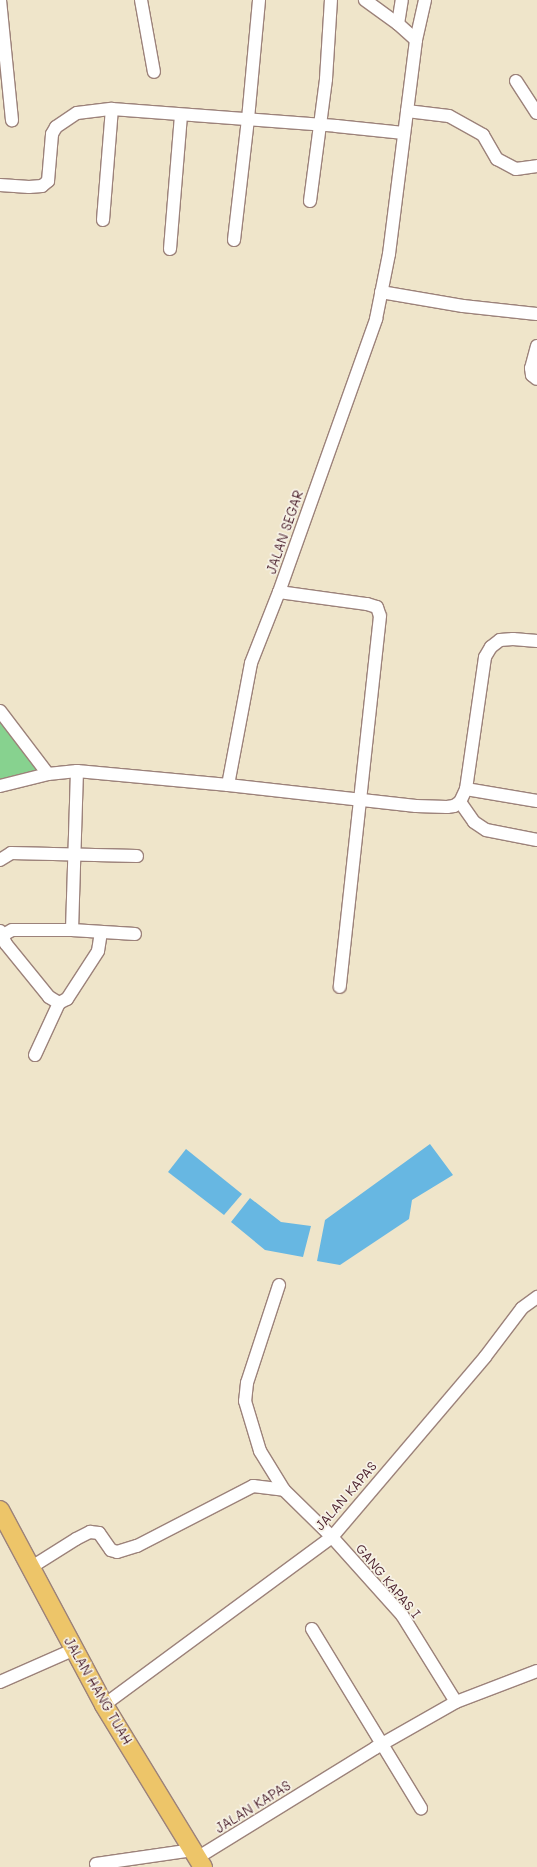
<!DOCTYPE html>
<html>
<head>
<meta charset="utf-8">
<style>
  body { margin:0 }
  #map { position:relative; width:537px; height:1867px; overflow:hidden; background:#efe5ca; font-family:Mali,sans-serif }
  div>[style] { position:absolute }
  .green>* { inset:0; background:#87d28f }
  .water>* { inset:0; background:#67b7e2 }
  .roads { filter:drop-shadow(1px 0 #9c827a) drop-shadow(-1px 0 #9c827a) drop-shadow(0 1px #9c827a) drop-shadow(0 -1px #9c827a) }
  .street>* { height:12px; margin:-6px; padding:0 6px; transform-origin:6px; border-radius:6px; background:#fff }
  .primary>* { height:18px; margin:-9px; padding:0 9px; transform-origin:9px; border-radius:9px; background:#edc569 }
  span { translate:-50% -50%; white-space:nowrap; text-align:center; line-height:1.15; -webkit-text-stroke:3.5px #f7f3e8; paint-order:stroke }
  .street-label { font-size:13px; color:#4a1f2b }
</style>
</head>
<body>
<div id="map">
  <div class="green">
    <i style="clip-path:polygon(0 718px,41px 771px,0 782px)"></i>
  </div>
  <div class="water">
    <i style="clip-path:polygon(430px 1144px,453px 1175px,412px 1200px,409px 1219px,340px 1265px,317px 1261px,325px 1220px)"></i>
    <i style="clip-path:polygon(186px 1149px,242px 1194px,224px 1215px,168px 1172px)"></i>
    <i style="clip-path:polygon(250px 1198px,281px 1222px,311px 1226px,303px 1257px,265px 1250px,231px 1222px)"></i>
  </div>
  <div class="roads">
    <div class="street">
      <i style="left:0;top:0;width:121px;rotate:84.3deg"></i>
      <i style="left:141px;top:0;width:73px;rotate:79.8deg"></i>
      <i style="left:398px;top:24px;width:24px;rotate:-81deg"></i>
      <i style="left:416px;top:40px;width:41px;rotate:-77.3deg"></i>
      <i style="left:516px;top:81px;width:38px;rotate:57deg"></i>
      <i style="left:407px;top:111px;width:42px;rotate:6.8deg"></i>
      <i style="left:449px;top:116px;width:39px;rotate:29deg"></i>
      <i style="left:483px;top:135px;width:28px;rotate:60deg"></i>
      <i style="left:497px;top:159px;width:21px;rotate:28deg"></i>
      <i style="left:516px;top:169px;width:21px;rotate:-8deg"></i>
      <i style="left:0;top:185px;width:29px;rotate:4deg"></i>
      <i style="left:29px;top:187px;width:13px;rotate:-4deg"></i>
      <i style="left:42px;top:186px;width:8px;rotate:-40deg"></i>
      <i style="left:48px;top:181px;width:47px;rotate:-85.1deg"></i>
      <i style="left:52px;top:134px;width:8px;rotate:-60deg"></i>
      <i style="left:56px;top:127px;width:25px;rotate:-34deg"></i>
      <i style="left:77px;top:113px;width:35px;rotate:-7deg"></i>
      <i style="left:112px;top:109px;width:225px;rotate:4.3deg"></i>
      <i style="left:336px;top:126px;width:68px;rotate:5.9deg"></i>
      <i style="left:310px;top:201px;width:123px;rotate:-82.5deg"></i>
      <i style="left:326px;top:79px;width:79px;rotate:-86.4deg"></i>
      <i style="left:103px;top:220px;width:111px;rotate:-85.4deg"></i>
      <i style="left:234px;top:240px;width:122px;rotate:-83.4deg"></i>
      <i style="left:248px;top:119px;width:120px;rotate:-84.7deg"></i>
      <i style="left:170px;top:249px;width:134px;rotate:-85.3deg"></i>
      <i style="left:381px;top:292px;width:83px;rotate:9.7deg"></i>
      <i style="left:463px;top:306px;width:74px;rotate:6.2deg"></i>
      <i style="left:537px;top:346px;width:23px;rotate:105deg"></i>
      <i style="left:531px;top:368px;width:7px;rotate:82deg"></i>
      <i style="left:532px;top:375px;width:6px;rotate:39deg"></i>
      <i style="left:279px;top:592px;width:89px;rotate:7.8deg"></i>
      <i style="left:367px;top:604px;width:10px;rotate:17deg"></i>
      <i style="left:377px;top:607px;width:9px;rotate:72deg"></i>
      <i style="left:380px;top:616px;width:373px;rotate:96.2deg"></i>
      <i style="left:0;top:711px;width:79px;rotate:52.7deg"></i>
      <i style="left:228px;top:785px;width:124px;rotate:-79.3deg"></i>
      <i style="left:251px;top:663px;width:76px;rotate:-68.5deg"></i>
      <i style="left:279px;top:592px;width:290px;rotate:-70.4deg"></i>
      <i style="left:376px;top:319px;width:66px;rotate:-78.7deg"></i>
      <i style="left:389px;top:254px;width:216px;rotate:-82.8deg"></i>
      <i style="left:416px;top:40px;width:24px;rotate:-138deg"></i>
      <i style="left:398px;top:24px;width:41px;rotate:-144deg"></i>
      <i style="left:0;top:786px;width:49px;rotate:-14deg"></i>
      <i style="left:48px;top:774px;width:29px;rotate:-6deg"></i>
      <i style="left:77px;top:771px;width:152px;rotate:5.3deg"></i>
      <i style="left:228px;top:785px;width:189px;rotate:6.4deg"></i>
      <i style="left:416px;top:806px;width:31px;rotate:2deg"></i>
      <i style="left:447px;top:807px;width:7px;rotate:-8deg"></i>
      <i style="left:454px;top:806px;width:7px;rotate:-34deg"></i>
      <i style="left:460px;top:802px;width:14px;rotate:-65deg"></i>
      <i style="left:466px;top:789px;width:133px;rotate:-81.8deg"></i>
      <i style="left:485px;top:657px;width:12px;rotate:-59deg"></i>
      <i style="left:491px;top:647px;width:11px;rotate:-38deg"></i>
      <i style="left:500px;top:640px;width:13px;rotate:-4deg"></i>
      <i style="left:513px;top:639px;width:24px;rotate:5deg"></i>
      <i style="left:466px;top:789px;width:72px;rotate:9.6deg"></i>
      <i style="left:460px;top:802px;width:24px;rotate:55deg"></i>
      <i style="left:474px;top:822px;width:14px;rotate:34deg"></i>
      <i style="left:486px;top:830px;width:52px;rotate:11.1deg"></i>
      <i style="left:0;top:860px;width:13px;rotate:-32deg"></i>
      <i style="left:11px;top:853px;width:126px;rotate:1.4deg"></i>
      <i style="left:72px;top:930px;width:159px;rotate:-88.2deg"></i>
      <i style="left:0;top:931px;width:14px;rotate:65deg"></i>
      <i style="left:6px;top:944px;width:68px;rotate:50.9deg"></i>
      <i style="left:49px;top:997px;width:12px;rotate:31deg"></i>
      <i style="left:59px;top:1003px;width:9px;rotate:-27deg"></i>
      <i style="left:67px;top:999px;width:57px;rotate:-57.1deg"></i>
      <i style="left:98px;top:951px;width:18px;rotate:-81deg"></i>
      <i style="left:3px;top:935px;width:10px;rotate:-29deg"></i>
      <i style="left:12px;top:930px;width:60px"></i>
      <i style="left:72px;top:930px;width:63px;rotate:3.6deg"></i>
      <i style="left:35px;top:1055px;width:57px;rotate:-65.2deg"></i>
      <i style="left:279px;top:1285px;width:103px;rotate:108.1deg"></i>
      <i style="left:247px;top:1383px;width:18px;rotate:96deg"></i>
      <i style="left:245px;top:1401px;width:52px;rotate:73.3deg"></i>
      <i style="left:260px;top:1451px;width:46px;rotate:58.4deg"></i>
      <i style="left:284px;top:1490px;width:67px;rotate:44.4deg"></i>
      <i style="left:332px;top:1537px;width:105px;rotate:48.1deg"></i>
      <i style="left:402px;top:1615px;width:102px;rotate:58.2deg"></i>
      <i style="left:30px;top:1568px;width:54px;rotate:-32.2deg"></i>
      <i style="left:76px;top:1539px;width:16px;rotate:-27deg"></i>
      <i style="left:90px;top:1532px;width:9px;rotate:6deg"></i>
      <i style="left:99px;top:1533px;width:21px;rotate:55deg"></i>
      <i style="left:111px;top:1550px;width:6px;rotate:18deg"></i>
      <i style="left:117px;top:1552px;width:21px;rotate:-17deg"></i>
      <i style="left:137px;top:1546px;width:131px;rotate:-27.3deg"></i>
      <i style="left:253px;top:1486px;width:31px;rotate:7deg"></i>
      <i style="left:312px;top:1629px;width:210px;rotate:58.7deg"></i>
      <i style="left:0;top:1682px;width:80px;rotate:-23.7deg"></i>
      <i style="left:104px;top:1705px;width:283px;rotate:-36.4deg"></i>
      <i style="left:332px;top:1537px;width:236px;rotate:-49.6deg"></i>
      <i style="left:485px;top:1357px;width:61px;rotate:-52.9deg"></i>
      <i style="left:522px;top:1308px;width:19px;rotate:-36deg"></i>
      <i style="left:197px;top:1858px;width:209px;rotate:-31.7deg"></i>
      <i style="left:375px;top:1748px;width:93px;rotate:-29.6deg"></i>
      <i style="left:456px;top:1702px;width:87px;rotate:-20.9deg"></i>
      <i style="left:96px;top:1864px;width:98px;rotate:-8.2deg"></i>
    </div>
    <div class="primary">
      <i style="left:0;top:1510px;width:221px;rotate:61.9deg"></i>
      <i style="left:104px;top:1705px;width:190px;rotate:58.6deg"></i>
    </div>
  </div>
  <div class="street-label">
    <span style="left:285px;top:532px;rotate:-71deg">JALAN SEGAR</span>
    <span style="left:346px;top:1496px;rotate:-49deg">JALAN KAPAS</span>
    <span style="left:388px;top:1581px;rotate:50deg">GANG KAPAS I</span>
    <span style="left:98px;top:1691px;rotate:60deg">JALAN HANG TUAH</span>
    <span style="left:253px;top:1807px;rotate:-32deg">JALAN KAPAS</span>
  </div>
</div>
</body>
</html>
